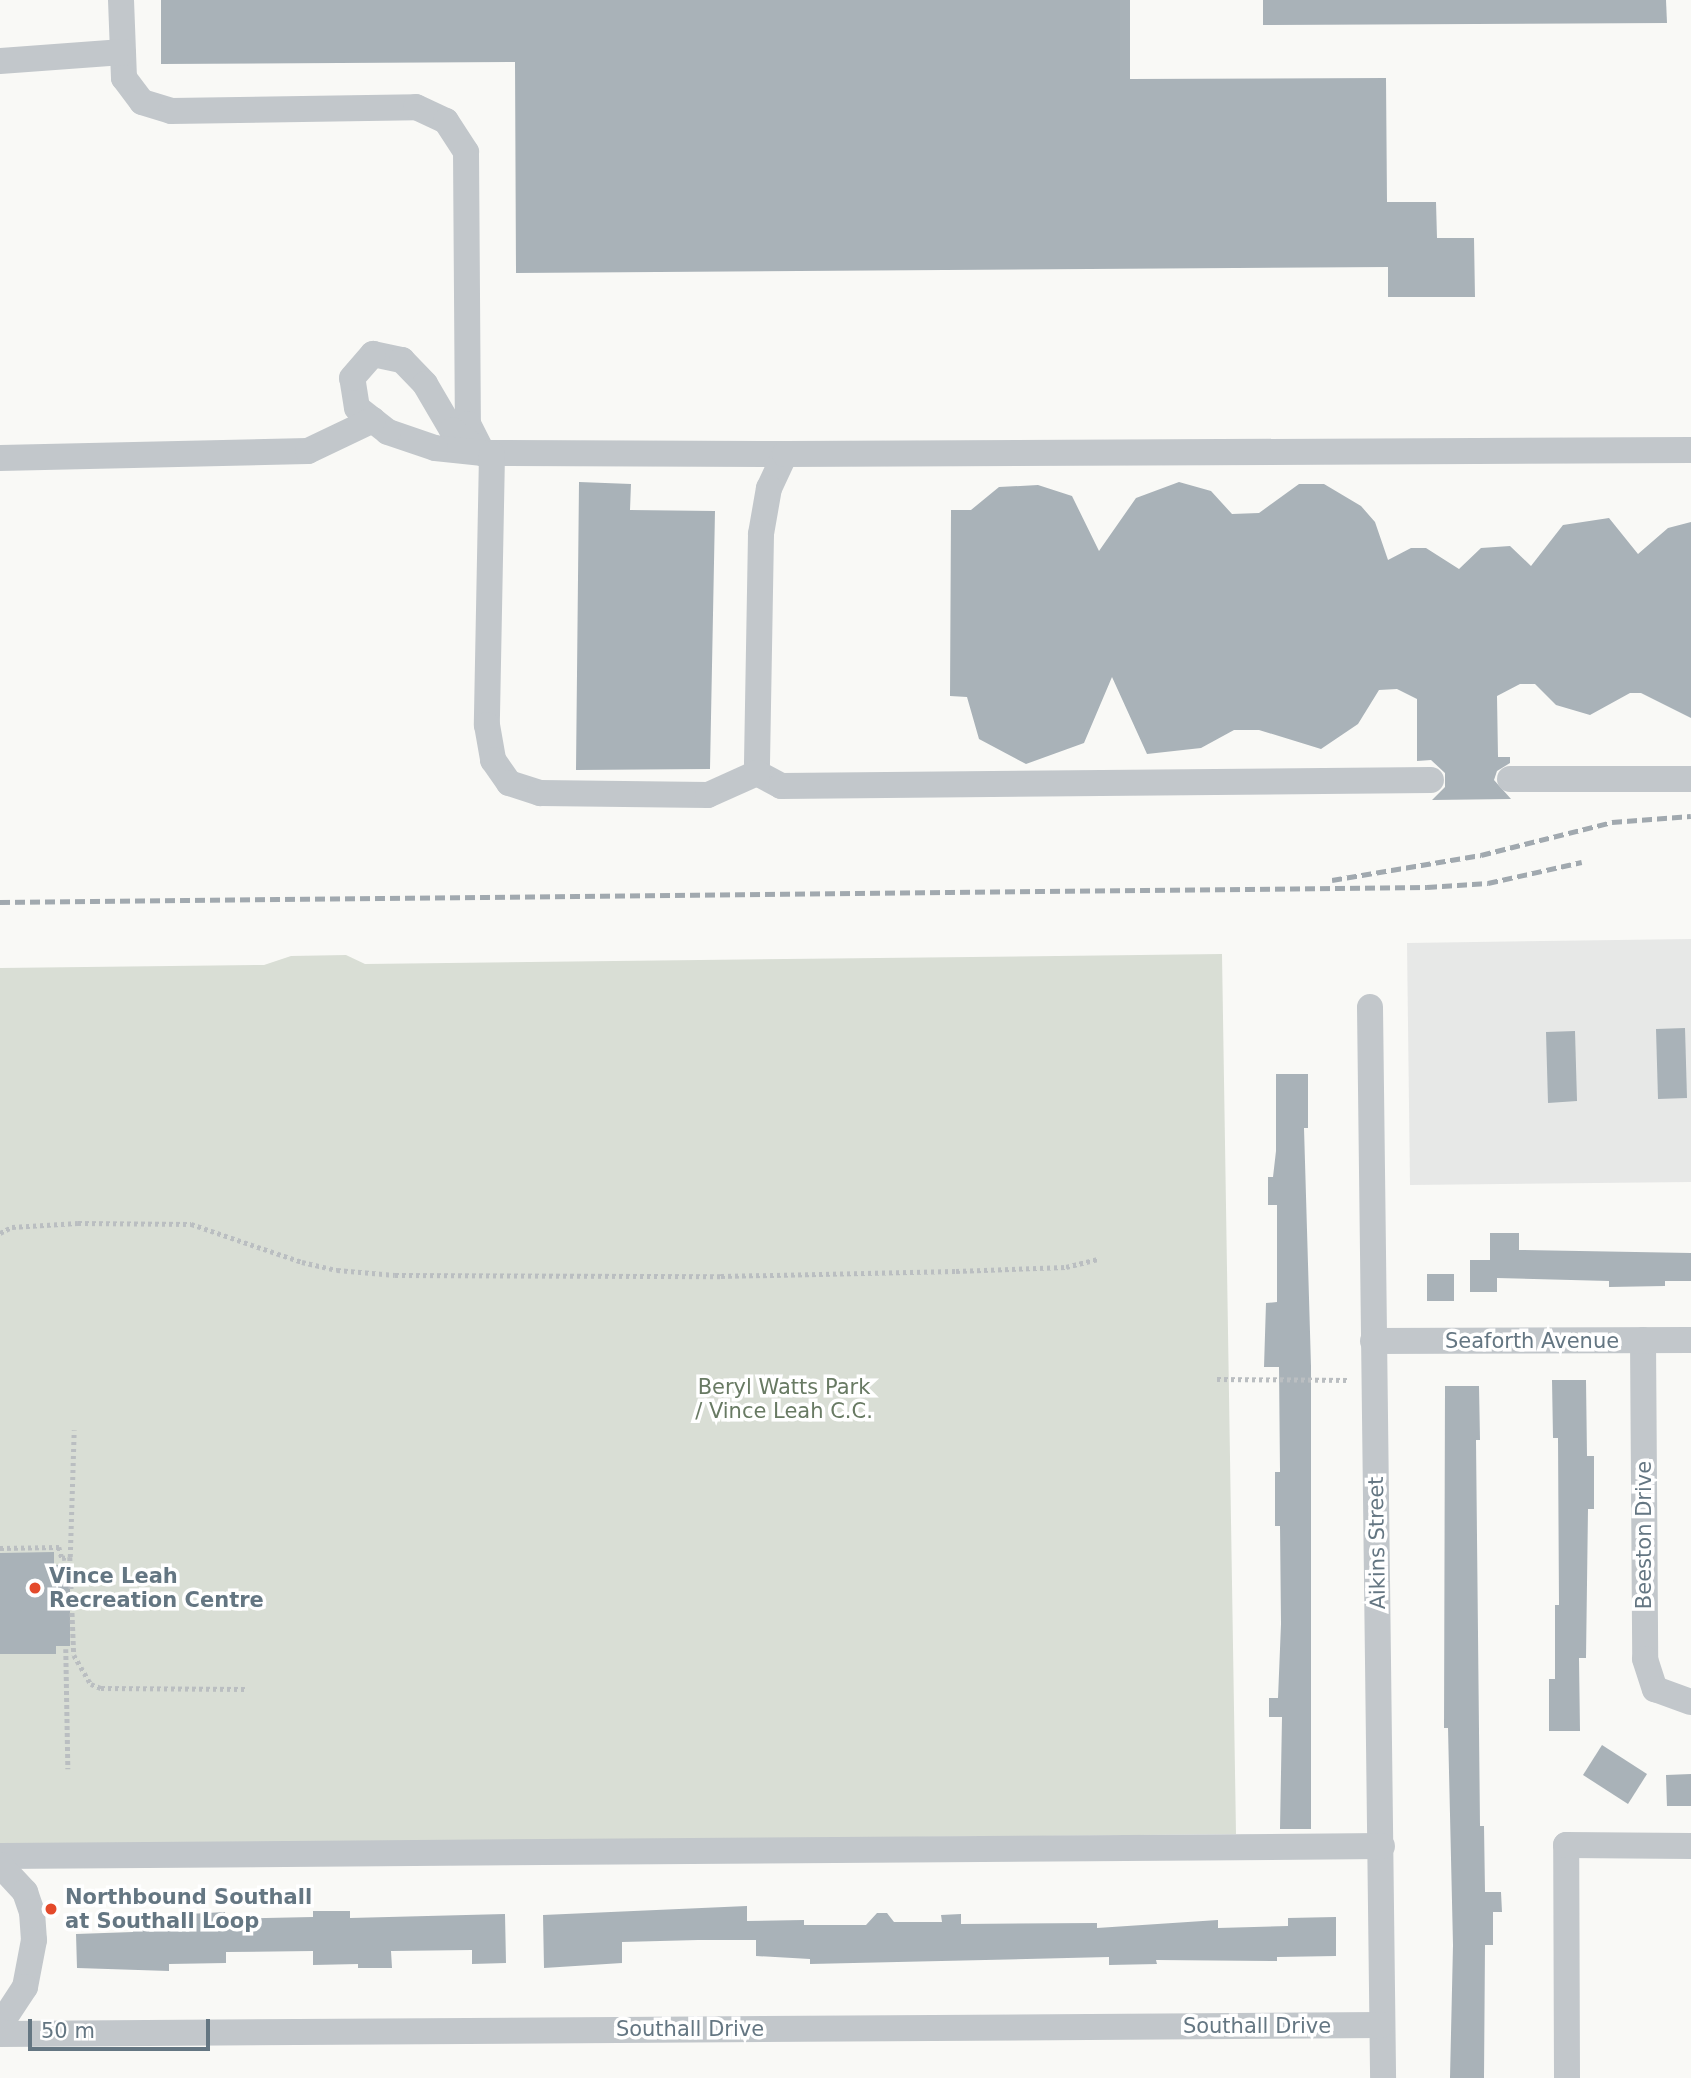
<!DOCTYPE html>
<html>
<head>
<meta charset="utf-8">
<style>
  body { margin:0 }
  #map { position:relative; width:1691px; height:2078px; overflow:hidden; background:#f9f9f6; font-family:"DejaVu Sans",sans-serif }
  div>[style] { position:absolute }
  .built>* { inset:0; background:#e7e8e7 }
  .green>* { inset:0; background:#d9ded5 }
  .building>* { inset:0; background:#a9b2b8 }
  .path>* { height:4.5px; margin-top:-2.25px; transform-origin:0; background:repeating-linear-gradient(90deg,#babec1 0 3.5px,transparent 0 7px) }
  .minor>* { height:26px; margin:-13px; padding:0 13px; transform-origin:13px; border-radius:13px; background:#c2c7cb }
  .rail>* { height:5px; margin-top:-2.5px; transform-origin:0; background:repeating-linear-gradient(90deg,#a1a9af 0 10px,transparent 0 15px) }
  .dots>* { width:19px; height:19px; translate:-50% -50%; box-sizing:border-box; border:4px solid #fff; border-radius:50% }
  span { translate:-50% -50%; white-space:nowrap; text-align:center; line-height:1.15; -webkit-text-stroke:7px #fff; paint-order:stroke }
  .street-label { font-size:21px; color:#647682 }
  .park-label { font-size:21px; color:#687a63 }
  .poi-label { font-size:21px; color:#647682; font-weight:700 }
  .left { translate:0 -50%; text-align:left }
  .scale { position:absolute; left:28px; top:2019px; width:182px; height:32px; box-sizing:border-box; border:4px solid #647682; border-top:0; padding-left:9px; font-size:21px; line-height:24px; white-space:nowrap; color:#647682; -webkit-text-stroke:5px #fff; paint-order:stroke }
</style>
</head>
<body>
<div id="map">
  <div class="built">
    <i style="clip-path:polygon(1691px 939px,1691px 1182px,1410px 1185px,1407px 943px)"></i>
  </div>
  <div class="green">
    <i style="clip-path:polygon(1222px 954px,1236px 1834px,0 1846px,0 968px,264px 965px,291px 956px,346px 955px,365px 964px)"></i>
  </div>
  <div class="building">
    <i style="clip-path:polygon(161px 0,1130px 0,1130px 79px,1386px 78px,1387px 202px,1436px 202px,1437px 238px,1474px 238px,1475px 297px,1388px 297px,1388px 267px,516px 273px,515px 62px,161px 64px)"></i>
    <i style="clip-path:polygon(1263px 0,1666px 0,1667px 23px,1263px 25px)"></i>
    <i style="clip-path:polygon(579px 482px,631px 484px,630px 510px,715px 511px,710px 769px,576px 770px)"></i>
    <i style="clip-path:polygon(1179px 482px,1211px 491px,1232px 514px,1259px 513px,1299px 484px,1324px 484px,1361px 506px,1375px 522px,1388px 560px,1411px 548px,1426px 548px,1459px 569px,1481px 548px,1510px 546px,1531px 566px,1563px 525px,1609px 518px,1638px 554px,1668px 528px,1691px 522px,1691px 718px,1641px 693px,1630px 693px,1590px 715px,1556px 705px,1535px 684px,1520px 684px,1497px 696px,1498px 757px,1510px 757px,1510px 763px,1497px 771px,1494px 780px,1511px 799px,1432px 800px,1445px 787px,1445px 773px,1431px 760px,1417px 761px,1417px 699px,1397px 689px,1379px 690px,1358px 724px,1321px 749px,1259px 730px,1234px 730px,1201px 748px,1147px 754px,1112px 677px,1084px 743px,1026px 764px,979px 739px,967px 697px,950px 696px,951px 510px,971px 510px,999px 487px,1038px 485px,1072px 496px,1099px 551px,1136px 498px)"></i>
    <i style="clip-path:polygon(1685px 1028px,1687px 1098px,1658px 1099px,1656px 1029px)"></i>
    <i style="clip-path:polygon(1575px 1031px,1577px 1101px,1548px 1103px,1546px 1032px)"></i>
    <i style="clip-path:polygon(1276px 1074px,1308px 1074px,1308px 1128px,1304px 1128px,1311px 1366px,1311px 1829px,1280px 1829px,1282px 1717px,1269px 1717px,1269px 1698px,1278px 1698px,1281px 1624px,1280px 1526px,1275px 1526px,1275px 1472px,1280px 1472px,1279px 1367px,1264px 1367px,1266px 1303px,1277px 1302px,1277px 1205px,1268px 1205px,1268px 1177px,1273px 1177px,1276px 1151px)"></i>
    <i style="clip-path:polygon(1490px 1233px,1519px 1233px,1519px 1250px,1691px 1253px,1691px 1281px,1665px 1281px,1665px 1286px,1609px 1287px,1609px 1281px,1497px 1278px,1497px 1292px,1470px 1292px,1470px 1260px,1490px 1260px)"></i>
    <i style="clip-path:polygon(1427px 1274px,1454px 1274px,1454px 1301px,1427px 1301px)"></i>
    <i style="clip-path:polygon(1552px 1380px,1586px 1380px,1587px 1456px,1594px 1456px,1594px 1509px,1588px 1509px,1586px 1658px,1579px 1658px,1580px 1731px,1549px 1731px,1549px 1679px,1555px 1679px,1555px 1605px,1559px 1605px,1558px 1438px,1553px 1438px)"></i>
    <i style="clip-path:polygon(1445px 1386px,1479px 1386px,1480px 1440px,1476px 1440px,1480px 1826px,1484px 1826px,1485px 1892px,1501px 1892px,1502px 1912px,1493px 1912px,1493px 1945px,1485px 1945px,1484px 2078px,1450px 2078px,1453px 1945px,1448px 1728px,1444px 1728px)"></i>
    <i style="clip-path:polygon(54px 1552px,54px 1565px,70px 1565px,70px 1646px,56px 1646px,56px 1654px,0 1654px,0 1553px)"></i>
    <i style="clip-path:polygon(1602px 1745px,1647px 1774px,1628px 1804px,1583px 1775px)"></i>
    <i style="clip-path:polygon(1691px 1774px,1691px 1806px,1667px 1806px,1666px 1775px)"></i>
    <i style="clip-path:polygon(747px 1906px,747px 1921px,804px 1920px,804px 1925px,866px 1925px,877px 1913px,887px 1913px,894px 1922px,942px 1922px,941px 1915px,961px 1914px,961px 1924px,1097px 1923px,1097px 1928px,1218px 1920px,1218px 1928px,1288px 1926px,1288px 1918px,1336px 1917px,1336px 1956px,1277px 1957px,1277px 1961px,1156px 1960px,1157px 1964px,1109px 1965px,1109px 1957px,810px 1964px,810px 1959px,756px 1956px,756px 1940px,698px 1940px,622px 1942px,622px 1963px,544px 1968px,543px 1915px)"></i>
    <i style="clip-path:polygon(313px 1911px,350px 1911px,350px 1918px,505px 1914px,506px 1963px,472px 1964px,472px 1950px,391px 1951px,392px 1968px,358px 1968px,358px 1964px,313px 1965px,313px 1951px,226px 1952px,226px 1963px,169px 1964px,169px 1971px,77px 1968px,76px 1934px,133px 1932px,133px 1917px,225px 1912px,225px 1919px,313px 1917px)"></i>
  </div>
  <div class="path">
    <i style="left:0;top:1233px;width:13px;rotate:-27deg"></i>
    <i style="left:12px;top:1227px;width:66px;rotate:-3.5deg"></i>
    <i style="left:78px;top:1223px;width:113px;rotate:0.5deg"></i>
    <i style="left:191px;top:1224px;width:117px;rotate:18.9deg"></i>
    <i style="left:302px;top:1262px;width:36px;rotate:13deg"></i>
    <i style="left:337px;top:1270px;width:58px;rotate:4.9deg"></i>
    <i style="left:395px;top:1275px;width:326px;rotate:0.2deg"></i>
    <i style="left:721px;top:1276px;width:235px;rotate:-1.2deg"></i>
    <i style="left:956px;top:1271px;width:110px;rotate:-2.1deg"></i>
    <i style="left:1066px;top:1267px;width:33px;rotate:-14deg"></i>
    <i style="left:1217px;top:1379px;width:132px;rotate:0.4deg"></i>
    <i style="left:0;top:1548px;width:59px;rotate:-1deg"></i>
    <i style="left:59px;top:1547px;width:11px;rotate:75deg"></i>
    <i style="left:62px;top:1558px;width:8px;rotate:-7deg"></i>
    <i style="left:70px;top:1557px;width:98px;rotate:87.7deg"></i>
    <i style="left:74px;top:1655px;width:34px;rotate:60deg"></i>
    <i style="left:91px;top:1684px;width:11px;rotate:22deg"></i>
    <i style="left:101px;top:1688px;width:145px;rotate:0.4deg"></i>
    <i style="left:70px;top:1557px;width:127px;rotate:-88.2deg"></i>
    <i style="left:66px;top:1649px;width:120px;rotate:89deg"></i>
  </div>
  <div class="minor">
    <i style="left:121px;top:0;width:78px;rotate:87.8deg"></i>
    <i style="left:124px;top:78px;width:30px;rotate:53deg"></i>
    <i style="left:142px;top:102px;width:30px;rotate:17deg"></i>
    <i style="left:171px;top:111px;width:245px;rotate:-0.9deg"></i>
    <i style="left:416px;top:107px;width:33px;rotate:25deg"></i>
    <i style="left:446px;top:121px;width:37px;rotate:57deg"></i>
    <i style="left:466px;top:152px;width:272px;rotate:89.6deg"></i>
    <i style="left:468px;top:424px;width:33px;rotate:63deg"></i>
    <i style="left:483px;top:453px;width:302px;rotate:0.2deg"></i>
    <i style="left:785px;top:454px;width:38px;rotate:115deg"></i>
    <i style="left:769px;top:488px;width:47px;rotate:99.9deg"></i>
    <i style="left:761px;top:534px;width:239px;rotate:91deg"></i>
    <i style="left:757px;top:773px;width:27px;rotate:28deg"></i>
    <i style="left:781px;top:786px;width:650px;rotate:-0.53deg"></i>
    <i style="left:0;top:61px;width:123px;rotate:-4.2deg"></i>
    <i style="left:373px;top:354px;width:30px;rotate:12deg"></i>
    <i style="left:402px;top:360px;width:33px;rotate:46deg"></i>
    <i style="left:425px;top:384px;width:53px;rotate:59.6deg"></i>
    <i style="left:452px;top:430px;width:39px;rotate:37deg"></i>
    <i style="left:483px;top:453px;width:48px;rotate:-174.1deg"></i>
    <i style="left:435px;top:448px;width:50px;rotate:-161.2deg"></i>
    <i style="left:388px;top:432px;width:39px;rotate:-142deg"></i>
    <i style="left:357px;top:408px;width:30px;rotate:-99deg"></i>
    <i style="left:352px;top:378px;width:32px;rotate:-49deg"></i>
    <i style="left:492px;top:454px;width:271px;rotate:91.1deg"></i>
    <i style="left:487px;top:725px;width:36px;rotate:80deg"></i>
    <i style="left:493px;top:760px;width:28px;rotate:55deg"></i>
    <i style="left:509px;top:783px;width:33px;rotate:18deg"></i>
    <i style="left:540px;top:793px;width:168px;rotate:0.7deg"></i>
    <i style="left:708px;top:795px;width:54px;rotate:-24.2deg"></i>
    <i style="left:785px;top:454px;width:906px;rotate:-0.25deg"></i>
    <i style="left:0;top:458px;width:308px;rotate:-1.3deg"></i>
    <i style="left:308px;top:451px;width:72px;rotate:-25.5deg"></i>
    <i style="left:1510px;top:779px;width:181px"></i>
    <i style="left:1370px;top:1007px;width:1071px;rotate:89.3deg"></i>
    <i style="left:1643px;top:1340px;width:319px;rotate:89.6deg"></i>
    <i style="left:1645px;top:1659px;width:32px;rotate:72deg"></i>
    <i style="left:1655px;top:1689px;width:38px;rotate:20deg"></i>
    <i style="left:1373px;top:1341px;width:318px;rotate:-0.2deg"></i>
    <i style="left:0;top:1856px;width:1382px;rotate:-0.41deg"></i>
    <i style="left:0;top:1865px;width:37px;rotate:47deg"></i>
    <i style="left:25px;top:1892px;width:21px;rotate:71deg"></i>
    <i style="left:32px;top:1912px;width:28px;rotate:86deg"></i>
    <i style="left:34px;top:1940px;width:48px;rotate:100.8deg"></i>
    <i style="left:25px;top:1987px;width:45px;rotate:123.3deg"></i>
    <i style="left:0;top:2034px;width:1381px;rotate:-0.37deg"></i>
    <i style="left:1567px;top:2078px;width:233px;rotate:-90.2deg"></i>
    <i style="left:1566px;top:1845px;width:125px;rotate:0.5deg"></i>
  </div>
  <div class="rail">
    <i style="left:1332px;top:880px;width:151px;rotate:-9.5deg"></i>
    <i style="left:1481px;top:855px;width:135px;rotate:-14.1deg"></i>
    <i style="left:1612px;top:822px;width:79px;rotate:-4.3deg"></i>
    <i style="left:0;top:902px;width:1427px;rotate:-0.6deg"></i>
    <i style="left:1427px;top:887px;width:61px;rotate:-3.8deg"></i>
    <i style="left:1488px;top:883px;width:96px;rotate:-12.6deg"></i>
  </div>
  <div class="dots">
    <i style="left:35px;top:1588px;background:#e44a2b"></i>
    <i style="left:51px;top:1909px;background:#e44a2b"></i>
  </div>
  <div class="street-label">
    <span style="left:1532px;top:1341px">Seaforth Avenue</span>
    <span style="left:1644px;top:1535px;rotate:-90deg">Beeston Drive</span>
    <span style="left:1377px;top:1543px;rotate:-91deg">Aikins Street</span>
    <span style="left:1257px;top:2026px">Southall Drive</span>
    <span style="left:690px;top:2029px">Southall Drive</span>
  </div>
  <div class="park-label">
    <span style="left:784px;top:1399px">Beryl Watts Park<br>/ Vince Leah C.C.</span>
  </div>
  <div class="poi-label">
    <span class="left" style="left:49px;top:1588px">Vince Leah<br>Recreation Centre</span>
    <span class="left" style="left:65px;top:1909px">Northbound Southall<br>at Southall Loop</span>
  </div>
  <div class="scale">50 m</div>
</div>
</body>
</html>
